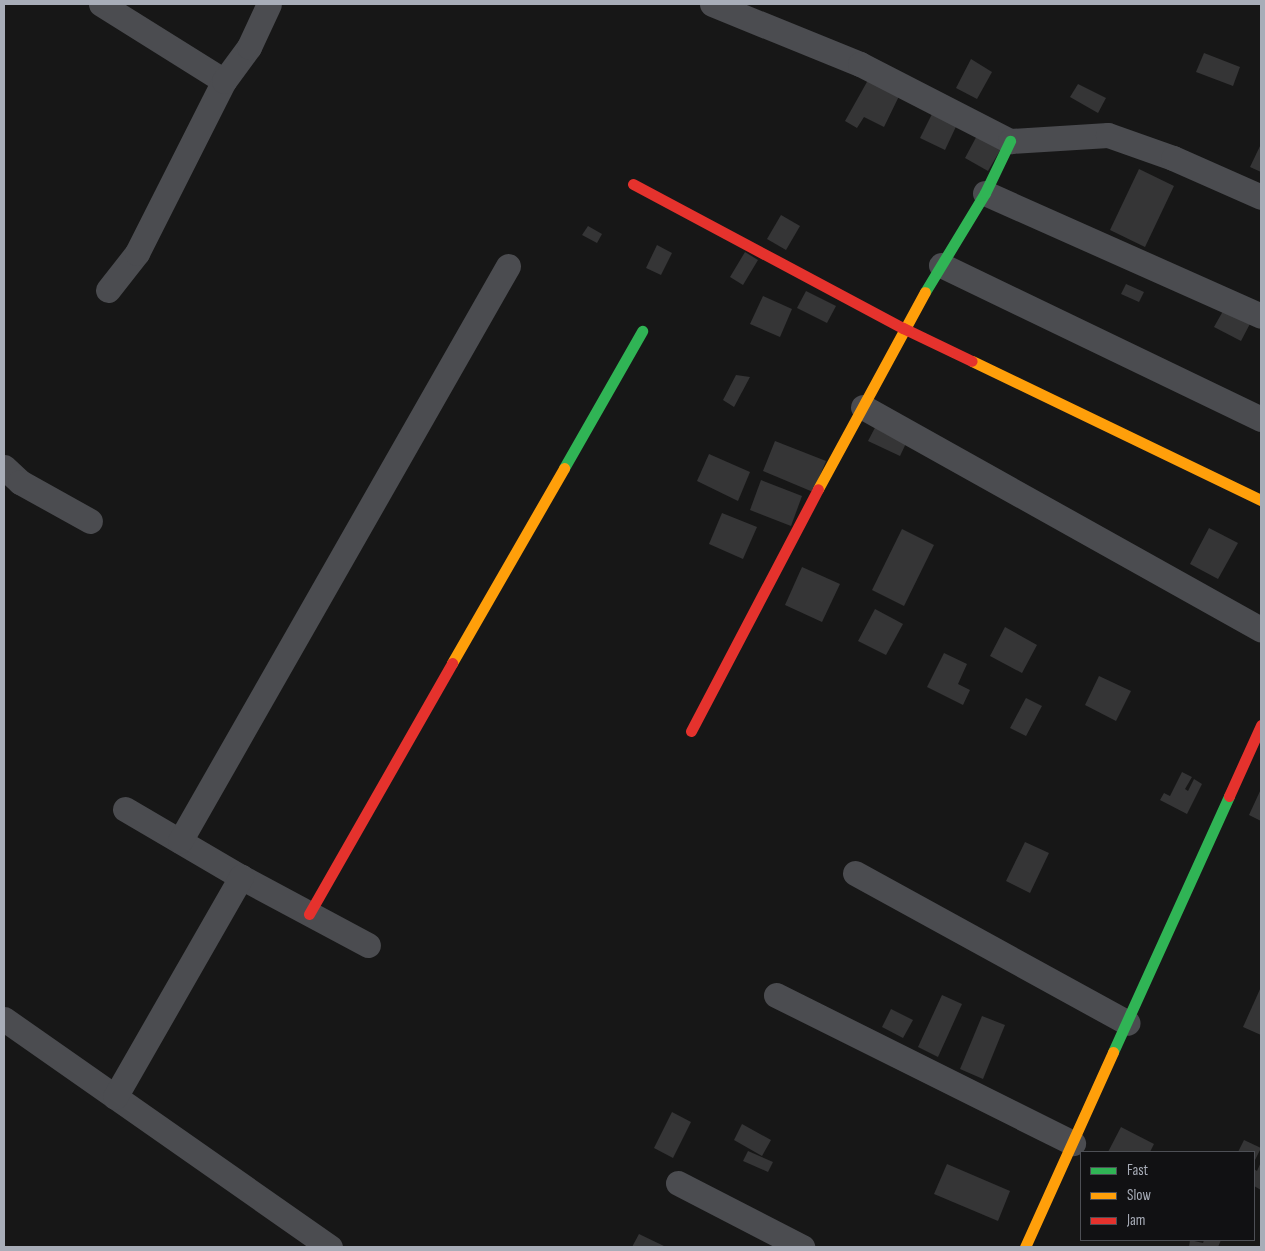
<!DOCTYPE html>
<html>
<head>
<meta charset="utf-8">
<style>
  body { margin:0 }
  #map { position:relative; width:1265px; height:1251px; overflow:hidden; background:#171717; font-family:"Sofia Sans Condensed",sans-serif }
  div>[style] { position:absolute }
  .building>* { inset:0; background:#353536 }
  .street>* { height:25px; margin:-12.5px; padding:0 12.5px; transform-origin:12.5px; border-radius:12.5px; background:#4b4c50 }
  .fast>* { height:11px; margin:-5.5px; padding:0 5.5px; transform-origin:5.5px; border-radius:5.5px; background:#30b455 }
  .slow>* { height:11px; margin:-5.5px; padding:0 5.5px; transform-origin:5.5px; border-radius:5.5px; background:#ff9f0a }
  .jam>* { height:11px; margin:-5.5px; padding:0 5.5px; transform-origin:5.5px; border-radius:5.5px; background:#e5322d }
  span { translate:-50% -50%; white-space:nowrap; text-align:center; line-height:1.15; -webkit-text-stroke:4px #111113; paint-order:stroke }
  .frame { position:absolute; inset:0; border:5px solid #a8adb8; pointer-events:none }
  .legend { position:absolute; left:1080px; top:1151px; width:175px; height:90px; box-sizing:border-box; background:#111113; border:1px solid #4d4f55; margin:0; padding:6px 9px; list-style:none; font-size:15px; color:#a8adb8 }
  .legend li { display:flex; align-items:center; gap:10px; height:25px }
  .legend b { width:25px; border:1px solid #4d4f55 }
</style>
</head>
<body>
<div id="map">
  <div class="building">
    <i style="clip-path:polygon(1204px 53px,1240px 67px,1233px 86px,1196px 72px)"></i>
    <i style="clip-path:polygon(971px 59px,992px 72px,977px 99px,956px 88px)"></i>
    <i style="clip-path:polygon(872px 73px,903px 88px,884px 127px,864px 117px,857px 128px,845px 121px)"></i>
    <i style="clip-path:polygon(1078px 84px,1106px 98px,1098px 113px,1070px 97px)"></i>
    <i style="clip-path:polygon(936px 106px,960px 118px,945px 150px,920px 138px)"></i>
    <i style="clip-path:polygon(980px 130px,1005px 142px,988px 171px,965px 158px)"></i>
    <i style="clip-path:polygon(1261px 144px,1261px 172px,1250px 167px)"></i>
    <i style="clip-path:polygon(1139px 169px,1174px 186px,1145px 247px,1110px 230px)"></i>
    <i style="clip-path:polygon(781px 215px,800px 226px,786px 250px,767px 239px)"></i>
    <i style="clip-path:polygon(588px 226px,602px 234px,597px 243px,582px 235px)"></i>
    <i style="clip-path:polygon(657px 245px,672px 253px,661px 275px,646px 268px)"></i>
    <i style="clip-path:polygon(745px 252px,758px 260px,743px 285px,730px 277px)"></i>
    <i style="clip-path:polygon(1126px 284px,1144px 292px,1139px 302px,1121px 294px)"></i>
    <i style="clip-path:polygon(806px 291px,836px 306px,827px 323px,797px 308px)"></i>
    <i style="clip-path:polygon(763px 296px,792px 309px,780px 337px,750px 324px)"></i>
    <i style="clip-path:polygon(1227px 304px,1253px 318px,1241px 341px,1214px 327px)"></i>
    <i style="clip-path:polygon(736px 375px,750px 377px,734px 407px,723px 400px)"></i>
    <i style="clip-path:polygon(879px 420px,910px 435px,900px 456px,868px 441px)"></i>
    <i style="clip-path:polygon(775px 441px,826px 461px,813px 492px,763px 471px)"></i>
    <i style="clip-path:polygon(709px 454px,750px 472px,738px 501px,697px 481px)"></i>
    <i style="clip-path:polygon(761px 480px,802px 496px,791px 526px,750px 510px)"></i>
    <i style="clip-path:polygon(722px 513px,757px 527px,743px 559px,709px 544px)"></i>
    <i style="clip-path:polygon(1209px 528px,1238px 543px,1218px 579px,1190px 564px)"></i>
    <i style="clip-path:polygon(902px 529px,934px 545px,904px 606px,872px 590px)"></i>
    <i style="clip-path:polygon(802px 567px,840px 584px,822px 622px,785px 605px)"></i>
    <i style="clip-path:polygon(875px 609px,903px 624px,886px 655px,858px 641px)"></i>
    <i style="clip-path:polygon(1005px 627px,1037px 645px,1022px 673px,990px 656px)"></i>
    <i style="clip-path:polygon(944px 653px,967px 664px,958px 684px,970px 690px,963px 705px,927px 687px)"></i>
    <i style="clip-path:polygon(1099px 676px,1131px 691px,1116px 721px,1085px 705px)"></i>
    <i style="clip-path:polygon(1026px 698px,1042px 706px,1026px 736px,1010px 728px)"></i>
    <i style="clip-path:polygon(1182px 772px,1192px 777px,1185px 789px,1188px 791px,1194px 779px,1202px 784px,1187px 814px,1160px 800px,1164px 793px,1170px 796px)"></i>
    <i style="clip-path:polygon(1261px 789px,1261px 821px,1249px 815px)"></i>
    <i style="clip-path:polygon(1025px 842px,1049px 853px,1030px 893px,1006px 881px)"></i>
    <i style="clip-path:polygon(1261px 987px,1261px 1035px,1243px 1027px)"></i>
    <i style="clip-path:polygon(942px 995px,962px 1004px,938px 1057px,918px 1047px)"></i>
    <i style="clip-path:polygon(891px 1009px,913px 1020px,903px 1038px,882px 1027px)"></i>
    <i style="clip-path:polygon(982px 1016px,1005px 1025px,983px 1079px,960px 1069px)"></i>
    <i style="clip-path:polygon(672px 1112px,691px 1122px,673px 1158px,654px 1148px)"></i>
    <i style="clip-path:polygon(742px 1124px,771px 1140px,762px 1156px,734px 1140px)"></i>
    <i style="clip-path:polygon(1121px 1127px,1154px 1144px,1150px 1152px,1108px 1152px)"></i>
    <i style="clip-path:polygon(1244px 1140px,1261px 1148px,1254px 1162px,1254px 1152px,1238px 1152px)"></i>
    <i style="clip-path:polygon(748px 1151px,773px 1162px,768px 1172px,743px 1161px)"></i>
    <i style="clip-path:polygon(1261px 1162px,1261px 1190px,1254px 1186px,1254px 1169px,1257px 1171px)"></i>
    <i style="clip-path:polygon(947px 1164px,1010px 1191px,998px 1221px,934px 1194px)"></i>
    <i style="clip-path:polygon(639px 1234px,666px 1247px,632px 1247px)"></i>
    <i style="clip-path:polygon(1190px 1240px,1203px 1243px,1204px 1240px,1221px 1240px,1218px 1247px,1189px 1247px)"></i>
  </div>
  <div class="street">
    <i style="left:101px;top:4px;width:145px;rotate:32deg"></i>
    <i style="left:712px;top:4px;width:160px;rotate:22.1deg"></i>
    <i style="left:860px;top:64px;width:169px;rotate:27.2deg"></i>
    <i style="left:1010px;top:141px;width:98px;rotate:-3.5deg"></i>
    <i style="left:1108px;top:135px;width:69px;rotate:19.5deg"></i>
    <i style="left:1173px;top:158px;width:96px;rotate:23.9deg"></i>
    <i style="left:985px;top:193px;width:302px;rotate:24deg"></i>
    <i style="left:941px;top:265px;width:355px;rotate:25.7deg"></i>
    <i style="left:108px;top:290px;width:47px;rotate:-51.9deg"></i>
    <i style="left:137px;top:253px;width:193px;rotate:-63.2deg"></i>
    <i style="left:224px;top:81px;width:42px;rotate:-53.7deg"></i>
    <i style="left:249px;top:47px;width:47px;rotate:-65.1deg"></i>
    <i style="left:863px;top:407px;width:456px;rotate:29.2deg"></i>
    <i style="left:4px;top:467px;width:22px;rotate:43deg"></i>
    <i style="left:20px;top:482px;width:80px;rotate:29.1deg"></i>
    <i style="left:125px;top:809px;width:134px;rotate:30.4deg"></i>
    <i style="left:241px;top:877px;width:144px;rotate:28.2deg"></i>
    <i style="left:180px;top:841px;width:662px;rotate:-60.3deg"></i>
    <i style="left:855px;top:873px;width:311px;rotate:28.8deg"></i>
    <i style="left:776px;top:995px;width:332px;rotate:26.5deg"></i>
    <i style="left:4px;top:1019px;width:398px;rotate:35deg"></i>
    <i style="left:115px;top:1097px;width:254px;rotate:-60.2deg"></i>
    <i style="left:678px;top:1183px;width:140px;rotate:27.3deg"></i>
  </div>
  <div class="fast">
    <i style="left:925px;top:292px;width:116px;rotate:-58.8deg"></i>
    <i style="left:985px;top:193px;width:58px;rotate:-64.3deg"></i>
    <i style="left:564px;top:468px;width:158px;rotate:-60.3deg"></i>
    <i style="left:1113px;top:1052px;width:281px;rotate:-65.6deg"></i>
  </div>
  <div class="slow">
    <i style="left:972px;top:361px;width:321px;rotate:25.7deg"></i>
    <i style="left:818px;top:489px;width:224px;rotate:-61.5deg"></i>
    <i style="left:452px;top:663px;width:225px;rotate:-60.1deg"></i>
    <i style="left:1025px;top:1247px;width:214px;rotate:-65.7deg"></i>
  </div>
  <div class="jam">
    <i style="left:633px;top:184px;width:306px;rotate:28.1deg"></i>
    <i style="left:903px;top:328px;width:76px;rotate:25.6deg"></i>
    <i style="left:691px;top:731px;width:273px;rotate:-62.3deg"></i>
    <i style="left:1229px;top:796px;width:78px;rotate:-65.7deg"></i>
    <i style="left:309px;top:914px;width:289px;rotate:-60.3deg"></i>
  </div>
  <div class="frame"></div>
  <ul class="legend">
  <li><b style="height:6px;background:#30b455"></b>Fast</li>
  <li><b style="height:6px;background:#ff9f0a"></b>Slow</li>
  <li><b style="height:6px;background:#e5322d"></b>Jam</li>
  </ul>
</div>
</body>
</html>
